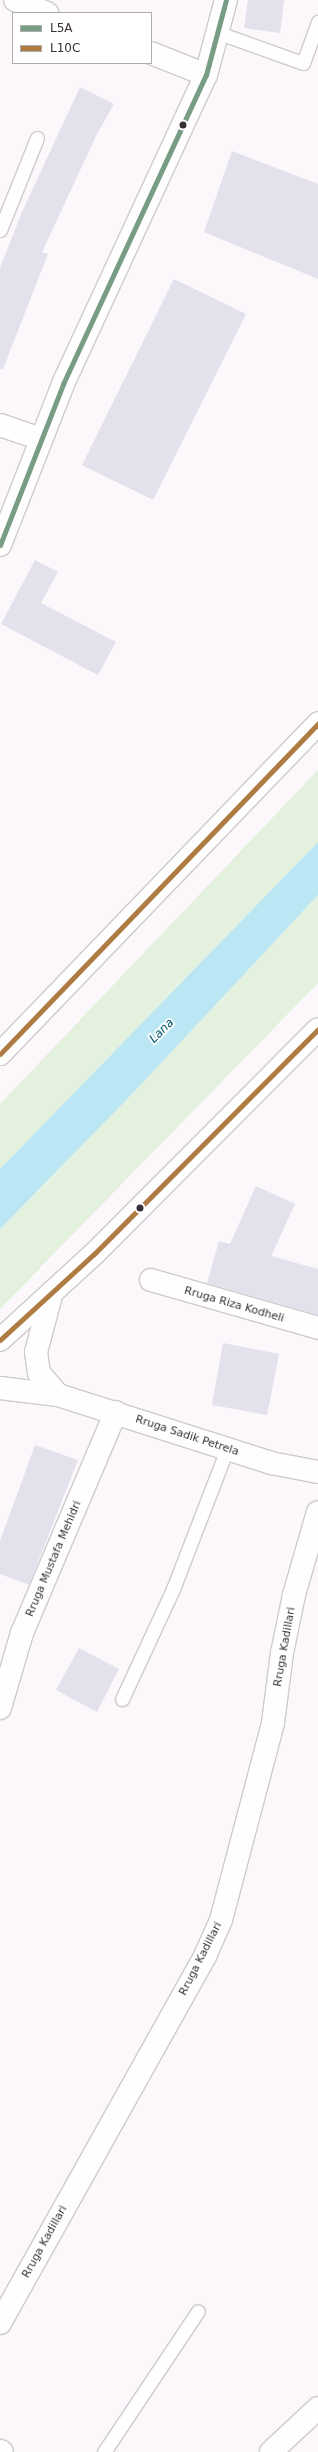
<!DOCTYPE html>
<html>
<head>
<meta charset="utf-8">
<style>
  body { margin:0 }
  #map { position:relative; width:318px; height:2452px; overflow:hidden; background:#fbf7fb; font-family:"DejaVu Sans",sans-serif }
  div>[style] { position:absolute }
  .green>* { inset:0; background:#e4f1de }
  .water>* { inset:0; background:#bbe6f3 }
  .building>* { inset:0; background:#e3e1ec }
  .roads { filter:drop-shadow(1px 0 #cfcace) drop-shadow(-1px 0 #cfcace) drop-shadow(0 1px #cfcace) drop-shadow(0 -1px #cfcace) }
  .lane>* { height:13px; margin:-6.5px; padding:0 6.5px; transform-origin:6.5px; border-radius:6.5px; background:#fefefe }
  .street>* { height:22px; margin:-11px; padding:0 11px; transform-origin:11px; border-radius:11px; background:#fefefe }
  .secondary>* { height:22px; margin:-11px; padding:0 11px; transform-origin:11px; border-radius:11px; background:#fefefe }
  .primary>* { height:22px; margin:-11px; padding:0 11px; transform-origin:11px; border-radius:11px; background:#fefefe }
  .bus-1>* { height:5px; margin:-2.5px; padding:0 2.5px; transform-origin:2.5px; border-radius:2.5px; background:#799c85 }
  .bus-2>* { height:5px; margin:-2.5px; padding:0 2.5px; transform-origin:2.5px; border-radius:2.5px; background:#ae7c43 }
  .dots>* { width:11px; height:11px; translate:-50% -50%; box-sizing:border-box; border:2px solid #fff; border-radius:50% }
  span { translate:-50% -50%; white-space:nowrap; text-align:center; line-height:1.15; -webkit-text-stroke:3.5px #fff; paint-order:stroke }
  .street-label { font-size:11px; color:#362f35 }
  .water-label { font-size:12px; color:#005a6c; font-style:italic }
  .legend { position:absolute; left:12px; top:12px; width:140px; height:52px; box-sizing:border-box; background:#fff; border:1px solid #afacae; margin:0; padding:5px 7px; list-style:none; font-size:12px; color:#362f35 }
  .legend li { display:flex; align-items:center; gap:8px; height:20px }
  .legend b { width:20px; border:1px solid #afacae }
</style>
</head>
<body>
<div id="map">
  <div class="green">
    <i style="clip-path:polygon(318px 770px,318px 842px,0 1169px,0 1104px)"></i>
    <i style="clip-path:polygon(318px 895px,318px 983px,0 1309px,0 1229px,134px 1092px)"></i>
  </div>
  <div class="water">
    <i style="clip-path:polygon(318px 842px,318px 895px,134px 1092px,0 1229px,0 1169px)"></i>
  </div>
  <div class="building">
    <i style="clip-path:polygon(248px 0,284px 0,280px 33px,244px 28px)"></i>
    <i style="clip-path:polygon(80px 87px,114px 104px,97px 134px,42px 252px,48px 254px,3px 369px,0 369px,0 268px,22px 212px)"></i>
    <i style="clip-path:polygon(232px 151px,318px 184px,318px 279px,204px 232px)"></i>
    <i style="clip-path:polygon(174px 279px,246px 314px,153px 500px,82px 465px)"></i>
    <i style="clip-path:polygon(35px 560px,58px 572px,41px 603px,116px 642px,98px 675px,1px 624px)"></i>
    <i style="clip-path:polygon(256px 1186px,295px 1204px,271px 1256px,318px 1269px,318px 1315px,207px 1283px,219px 1241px,230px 1244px)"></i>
    <i style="clip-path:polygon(223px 1343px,279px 1354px,267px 1415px,212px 1405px)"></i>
    <i style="clip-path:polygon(35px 1445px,78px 1460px,29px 1585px,0 1574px,0 1541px)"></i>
    <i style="clip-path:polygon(79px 1648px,119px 1669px,97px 1712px,56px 1690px)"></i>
  </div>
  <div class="roads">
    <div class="lane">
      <i style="left:219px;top:33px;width:89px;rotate:19.7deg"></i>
      <i style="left:303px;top:63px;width:44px;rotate:-69.9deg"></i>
      <i style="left:0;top:230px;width:99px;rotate:-68.1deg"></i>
      <i style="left:122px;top:1699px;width:121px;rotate:-65.1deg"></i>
      <i style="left:173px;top:1589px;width:150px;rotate:-68.9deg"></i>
      <i style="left:104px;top:2452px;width:169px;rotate:-56.3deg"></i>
    </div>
    <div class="street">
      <i style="left:15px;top:0;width:35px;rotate:22deg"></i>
      <i style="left:151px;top:53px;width:59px;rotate:21.8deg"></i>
      <i style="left:0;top:425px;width:43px;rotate:18.9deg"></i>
      <i style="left:151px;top:1280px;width:174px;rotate:16deg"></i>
      <i style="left:0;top:1708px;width:78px;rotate:-73.7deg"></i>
      <i style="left:22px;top:1633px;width:240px;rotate:-67deg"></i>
      <i style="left:0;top:2323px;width:420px;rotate:-60.8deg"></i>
      <i style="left:205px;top:1956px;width:39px;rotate:-66deg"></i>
      <i style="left:221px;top:1920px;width:204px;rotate:-75.2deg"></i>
      <i style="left:273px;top:1723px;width:71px;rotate:-82.7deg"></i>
      <i style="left:282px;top:1653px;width:59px;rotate:-78.3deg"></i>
      <i style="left:294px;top:1595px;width:86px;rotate:-73.9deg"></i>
      <i style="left:0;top:2451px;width:2px;rotate:27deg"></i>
      <i style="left:271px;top:2452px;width:64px;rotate:-43.1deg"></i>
    </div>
    <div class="secondary">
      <i style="left:0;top:545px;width:173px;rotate:-68.6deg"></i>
      <i style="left:63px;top:384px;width:340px;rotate:-65.2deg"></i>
      <i style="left:206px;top:75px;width:78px;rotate:-75.1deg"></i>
      <i style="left:52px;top:1292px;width:62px;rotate:104.9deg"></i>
      <i style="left:36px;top:1352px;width:21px;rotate:82deg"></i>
      <i style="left:39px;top:1373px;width:29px;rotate:49deg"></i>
      <i style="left:0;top:1388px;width:58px;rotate:6.9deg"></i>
      <i style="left:58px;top:1395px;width:224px;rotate:17.7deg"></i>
      <i style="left:271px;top:1463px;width:48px;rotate:10.8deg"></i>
    </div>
    <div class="primary">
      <i style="left:0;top:1054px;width:459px;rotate:-46.1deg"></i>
      <i style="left:0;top:1340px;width:127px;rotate:-42.5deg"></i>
      <i style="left:94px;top:1254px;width:317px;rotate:-45.1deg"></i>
    </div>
  </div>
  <div class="bus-1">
    <i style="left:0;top:545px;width:173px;rotate:-68.6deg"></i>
    <i style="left:63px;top:384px;width:340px;rotate:-65.2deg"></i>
    <i style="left:206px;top:75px;width:78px;rotate:-75.1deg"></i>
  </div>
  <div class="bus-2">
    <i style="left:0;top:1054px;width:459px;rotate:-46.1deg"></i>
    <i style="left:0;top:1340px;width:127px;rotate:-42.5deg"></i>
    <i style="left:94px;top:1254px;width:317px;rotate:-45.1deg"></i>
  </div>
  <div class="dots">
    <i style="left:183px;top:125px;background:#362f35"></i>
    <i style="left:140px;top:1208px;background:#362f35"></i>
  </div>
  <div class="street-label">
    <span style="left:234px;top:1305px;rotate:16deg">Rruga Riza Kodheli</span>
    <span style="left:187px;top:1436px;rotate:18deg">Rruga Sadik Petrela</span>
    <span style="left:54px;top:1559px;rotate:-67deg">Rruga Mustafa Mehidri</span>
    <span style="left:285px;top:1647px;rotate:-80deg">Rruga Kadillari</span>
    <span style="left:201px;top:1959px;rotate:-63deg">Rruga Kadillari</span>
    <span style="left:45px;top:2242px;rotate:-61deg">Rruga Kadillari</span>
  </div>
  <div class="water-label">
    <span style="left:162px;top:1031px;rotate:-45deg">Lana</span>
  </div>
  <ul class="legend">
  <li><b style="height:5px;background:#799c85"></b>L5A</li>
  <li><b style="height:5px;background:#ae7c43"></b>L10C</li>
  </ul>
</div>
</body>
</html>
